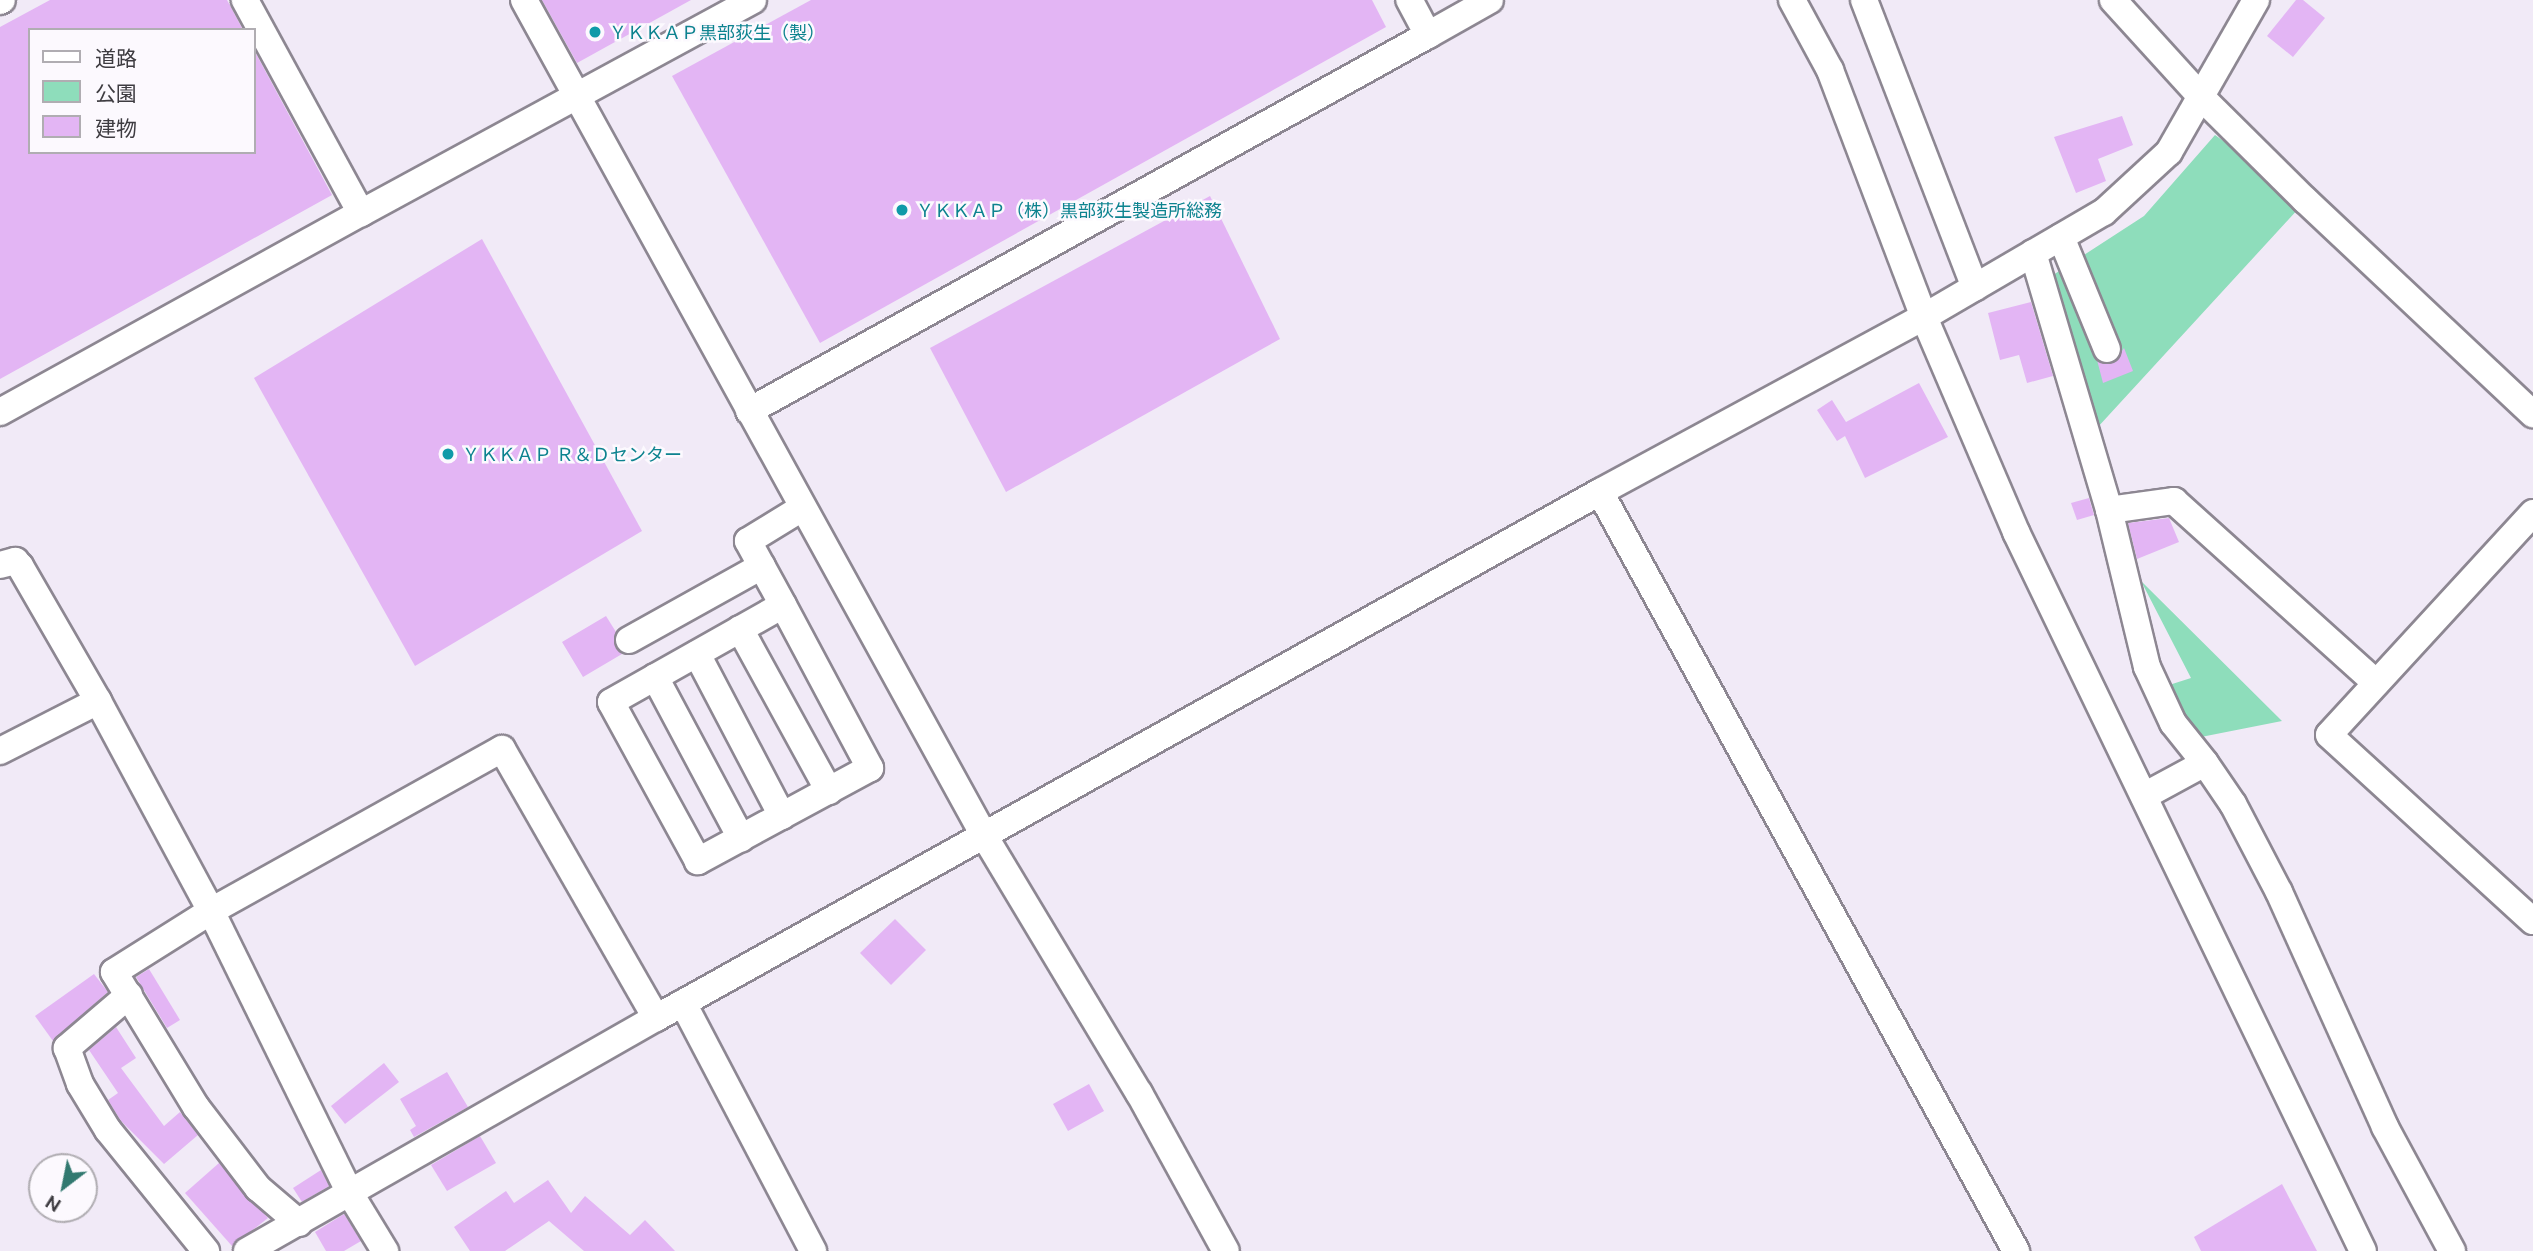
<!DOCTYPE html>
<html>
<head>
<meta charset="utf-8">
<style>
  body { margin:0 }
  #map { position:relative; width:2533px; height:1251px; overflow:hidden; background:#f1eaf7; font-family:Ubuntu,"Noto Sans JP",sans-serif }
  div>[style] { position:absolute }
  .green>* { inset:0; background:#8eddbb }
  .building>* { inset:0; background:#e3b5f4 }
  .roads { filter:drop-shadow(2px 0 #8d8792) drop-shadow(-2px 0 #8d8792) drop-shadow(0 2px #8d8792) drop-shadow(0 -2px #8d8792) }
  .minor>* { height:26px; margin:-13px; padding:0 13px; transform-origin:13px; border-radius:13px; background:#fff }
  .dots>* { width:19px; height:19px; translate:-50% -50%; box-sizing:border-box; border:4px solid #fcf9fe; border-radius:50% }
  span { translate:-50% -50%; white-space:nowrap; text-align:center; line-height:1.15; -webkit-text-stroke:5px #fcf9fe; paint-order:stroke }
  .culture-label { font-size:18px; color:#0d838f }
  .left { translate:0 -50%; text-align:left }
  .legend { position:absolute; left:28px; top:28px; width:228px; height:126px; box-sizing:border-box; background:#fcf9fe; border:2px solid #b0adb2; margin:0; padding:9px 12px; list-style:none; font-size:21px; color:#3e3c41 }
  .legend li { display:flex; align-items:center; gap:14px; height:35px }
  .legend b { width:35px; border:2px solid #b0adb2 }
  .north { position:absolute; left:28px; top:1153px; width:70px; height:70px; box-sizing:border-box; background:#fcf9fe; border:2px solid #b0adb2; border-radius:50%; rotate:212deg; font-size:19px; font-weight:700; line-height:28px; text-align:center; color:#3e3c41 }
  .north::after { content:''; display:block; margin:auto; width:24px; height:32px; background:#327970; clip-path:polygon(50% 0,100% 100%,50% 72%,0 100%) }
</style>
</head>
<body>
<div id="map">
  <div class="green">
    <i style="clip-path:polygon(2215px 135px,2255px 163px,2300px 207px,2097px 428px,2050px 277px,2144px 216px)"></i>
    <i style="clip-path:polygon(2141px 581px,2282px 721px,2201px 737px,2166px 686px,2191px 678px)"></i>
  </div>
  <div class="building">
    <i style="clip-path:polygon(50px 0,227px 0,243px 30px,30px 30px,30px 152px,254px 152px,254px 50px,332px 195px,0 379px,0 27px)"></i>
    <i style="clip-path:polygon(542px 0,691px 0,577px 63px)"></i>
    <i style="clip-path:polygon(811px 0,1372px 0,1386px 27px,820px 343px,672px 76px)"></i>
    <i style="clip-path:polygon(2296px 0,2303px 0,2325px 18px,2293px 57px,2267px 36px)"></i>
    <i style="clip-path:polygon(2122px 116px,2133px 145px,2098px 159px,2106px 181px,2076px 193px,2054px 137px)"></i>
    <i style="clip-path:polygon(1210px 196px,1280px 339px,1006px 492px,930px 348px)"></i>
    <i style="clip-path:polygon(482px 239px,642px 531px,415px 666px,254px 378px)"></i>
    <i style="clip-path:polygon(2031px 302px,2053px 376px,2027px 383px,2019px 355px,2000px 360px,1988px 313px)"></i>
    <i style="clip-path:polygon(2124px 348px,2133px 371px,2103px 383px,2097px 360px,2114px 363px)"></i>
    <i style="clip-path:polygon(1919px 383px,1948px 437px,1865px 478px,1845px 436px,1837px 441px,1817px 410px,1832px 400px,1846px 422px)"></i>
    <i style="clip-path:polygon(2089px 498px,2094px 515px,2077px 520px,2071px 503px)"></i>
    <i style="clip-path:polygon(2169px 518px,2179px 542px,2137px 559px,2128px 523px)"></i>
    <i style="clip-path:polygon(606px 616px,616px 632px,615px 647px,622px 654px,583px 677px,562px 642px)"></i>
    <i style="clip-path:polygon(895px 919px,926px 950px,891px 985px,860px 953px)"></i>
    <i style="clip-path:polygon(149px 969px,180px 1020px,167px 1028px,136px 977px)"></i>
    <i style="clip-path:polygon(94px 974px,108px 992px,53px 1041px,35px 1016px)"></i>
    <i style="clip-path:polygon(116px 1027px,136px 1058px,121px 1068px,164px 1126px,180px 1112px,198px 1135px,164px 1164px,121px 1121px,108px 1100px,118px 1093px,89px 1050px)"></i>
    <i style="clip-path:polygon(384px 1063px,399px 1082px,345px 1124px,331px 1106px)"></i>
    <i style="clip-path:polygon(447px 1072px,468px 1107px,414px 1137px,410px 1130px,416px 1126px,400px 1099px)"></i>
    <i style="clip-path:polygon(1089px 1084px,1104px 1111px,1068px 1131px,1053px 1104px)"></i>
    <i style="clip-path:polygon(480px 1136px,496px 1163px,447px 1191px,431px 1165px)"></i>
    <i style="clip-path:polygon(219px 1163px,268px 1218px,232px 1246px,185px 1193px)"></i>
    <i style="clip-path:polygon(321px 1170px,329px 1186px,302px 1202px,293px 1188px)"></i>
    <i style="clip-path:polygon(548px 1180px,571px 1213px,585px 1196px,630px 1235px,645px 1220px,675px 1251px,584px 1251px,549px 1221px,505px 1251px,470px 1251px,454px 1227px,506px 1191px,514px 1203px)"></i>
    <i style="clip-path:polygon(2282px 1184px,2317px 1251px,2201px 1251px,2194px 1237px)"></i>
    <i style="clip-path:polygon(344px 1214px,361px 1241px,344px 1251px,326px 1251px,315px 1232px)"></i>
  </div>
  <div class="roads">
    <div class="minor">
      <i style="left:524px;top:0;width:956px;rotate:61.16deg"></i>
      <i style="left:985px;top:837px;width:299px;rotate:59deg"></i>
      <i style="left:1139px;top:1093px;width:180px;rotate:61.2deg"></i>
      <i style="left:1792px;top:0;width:80px;rotate:61.5deg"></i>
      <i style="left:1830px;top:70px;width:264px;rotate:69.2deg"></i>
      <i style="left:1924px;top:317px;width:234px;rotate:66.8deg"></i>
      <i style="left:2016px;top:532px;width:798px;rotate:64.24deg"></i>
      <i style="left:1864px;top:0;width:308px;rotate:68.9deg"></i>
      <i style="left:2113px;top:0;width:134px;rotate:47.7deg"></i>
      <i style="left:2203px;top:99px;width:144px;rotate:44.7deg"></i>
      <i style="left:2305px;top:200px;width:313px;rotate:43.2deg"></i>
      <i style="left:0;top:1px;width:2px;rotate:-27deg"></i>
      <i style="left:1428px;top:35px;width:71px;rotate:-29.4deg"></i>
      <i style="left:361px;top:213px;width:446px;rotate:-28.5deg"></i>
      <i style="left:2061px;top:237px;width:121px;rotate:67.7deg"></i>
      <i style="left:2033px;top:253px;width:268px;rotate:73.5deg"></i>
      <i style="left:749px;top:411px;width:776px;rotate:-28.98deg"></i>
      <i style="left:1428px;top:35px;width:40px;rotate:-118deg"></i>
      <i style="left:0;top:412px;width:412px;rotate:-28.9deg"></i>
      <i style="left:361px;top:213px;width:243px;rotate:-118.6deg"></i>
      <i style="left:1600px;top:492px;width:866px;rotate:61.27deg"></i>
      <i style="left:2533px;top:513px;width:301px;rotate:132.6deg"></i>
      <i style="left:2329px;top:735px;width:276px;rotate:42.4deg"></i>
      <i style="left:0;top:565px;width:16px;rotate:-15deg"></i>
      <i style="left:15px;top:561px;width:7px;rotate:45deg"></i>
      <i style="left:20px;top:566px;width:156px;rotate:60deg"></i>
      <i style="left:98px;top:701px;width:238px;rotate:61.7deg"></i>
      <i style="left:211px;top:911px;width:317px;rotate:63.8deg"></i>
      <i style="left:351px;top:1195px;width:66px;rotate:58.7deg"></i>
      <i style="left:783px;top:605px;width:185px;rotate:61.9deg"></i>
      <i style="left:870px;top:768px;width:196px;rotate:151.6deg"></i>
      <i style="left:698px;top:861px;width:181px;rotate:-118.7deg"></i>
      <i style="left:611px;top:702px;width:197px;rotate:-29.4deg"></i>
      <i style="left:783px;top:605px;width:73px;rotate:-118.7deg"></i>
      <i style="left:748px;top:541px;width:63px;rotate:-31.4deg"></i>
      <i style="left:740px;top:629px;width:185px;rotate:61.2deg"></i>
      <i style="left:629px;top:640px;width:152px;rotate:-29.1deg"></i>
      <i style="left:697px;top:654px;width:183px;rotate:62.3deg"></i>
      <i style="left:655px;top:677px;width:183px;rotate:61.9deg"></i>
      <i style="left:0;top:751px;width:110px;rotate:-27deg"></i>
      <i style="left:2205px;top:763px;width:51px;rotate:-128.7deg"></i>
      <i style="left:2173px;top:723px;width:62px;rotate:-114.9deg"></i>
      <i style="left:2147px;top:667px;width:162px;rotate:-103.6deg"></i>
      <i style="left:2109px;top:510px;width:66px;rotate:-7.9deg"></i>
      <i style="left:2174px;top:501px;width:272px;rotate:42deg"></i>
      <i style="left:2144px;top:796px;width:69px;rotate:-28.4deg"></i>
      <i style="left:2205px;top:763px;width:50px;rotate:55.7deg"></i>
      <i style="left:2233px;top:804px;width:99px;rotate:62.4deg"></i>
      <i style="left:2279px;top:892px;width:258px;rotate:65.7deg"></i>
      <i style="left:2385px;top:1127px;width:141px;rotate:61.6deg"></i>
      <i style="left:129px;top:995px;width:82px;rotate:139.5deg"></i>
      <i style="left:67px;top:1048px;width:38px;rotate:70deg"></i>
      <i style="left:80px;top:1084px;width:54px;rotate:58.7deg"></i>
      <i style="left:108px;top:1130px;width:156px;rotate:51deg"></i>
      <i style="left:683px;top:1003px;width:280px;rotate:62.3deg"></i>
      <i style="left:299px;top:1223px;width:54px;rotate:-139.5deg"></i>
      <i style="left:258px;top:1188px;width:102px;rotate:-127.4deg"></i>
      <i style="left:196px;top:1107px;width:158px;rotate:-121.3deg"></i>
      <i style="left:114px;top:972px;width:115px;rotate:-32.2deg"></i>
      <i style="left:211px;top:911px;width:333px;rotate:-29.1deg"></i>
      <i style="left:502px;top:749px;width:310px;rotate:60.2deg"></i>
      <i style="left:247px;top:1251px;width:471px;rotate:-29.7deg"></i>
      <i style="left:656px;top:1018px;width:1081px;rotate:-29.13deg"></i>
      <i style="left:1600px;top:492px;width:368px;rotate:-28.4deg"></i>
      <i style="left:1924px;top:317px;width:208px;rotate:-30.3deg"></i>
      <i style="left:2104px;top:212px;width:88px;rotate:-42.7deg"></i>
      <i style="left:2169px;top:152px;width:175px;rotate:-60.2deg"></i>
    </div>
  </div>
  <div class="dots">
    <i style="left:595px;top:32px;background:#0f9aa8"></i>
    <i style="left:902px;top:210px;background:#0f9aa8"></i>
    <i style="left:448px;top:454px;background:#0f9aa8"></i>
  </div>
  <div class="culture-label">
    <span class="left" style="left:609px;top:32px">ＹＫＫＡＰ黒部荻生（製）</span>
    <span class="left" style="left:916px;top:210px">ＹＫＫＡＰ（株）黒部荻生製造所総務</span>
    <span class="left" style="left:462px;top:454px">ＹＫＫＡＰ Ｒ＆Ｄセンター</span>
  </div>
  <ul class="legend">
  <li><b style="height:9px;background:#fff"></b>道路</li>
  <li><b style="height:19px;background:#8eddbb"></b>公園</li>
  <li><b style="height:19px;background:#e3b5f4"></b>建物</li>
  </ul>
  <div class="north">N</div>
</div>
</body>
</html>
